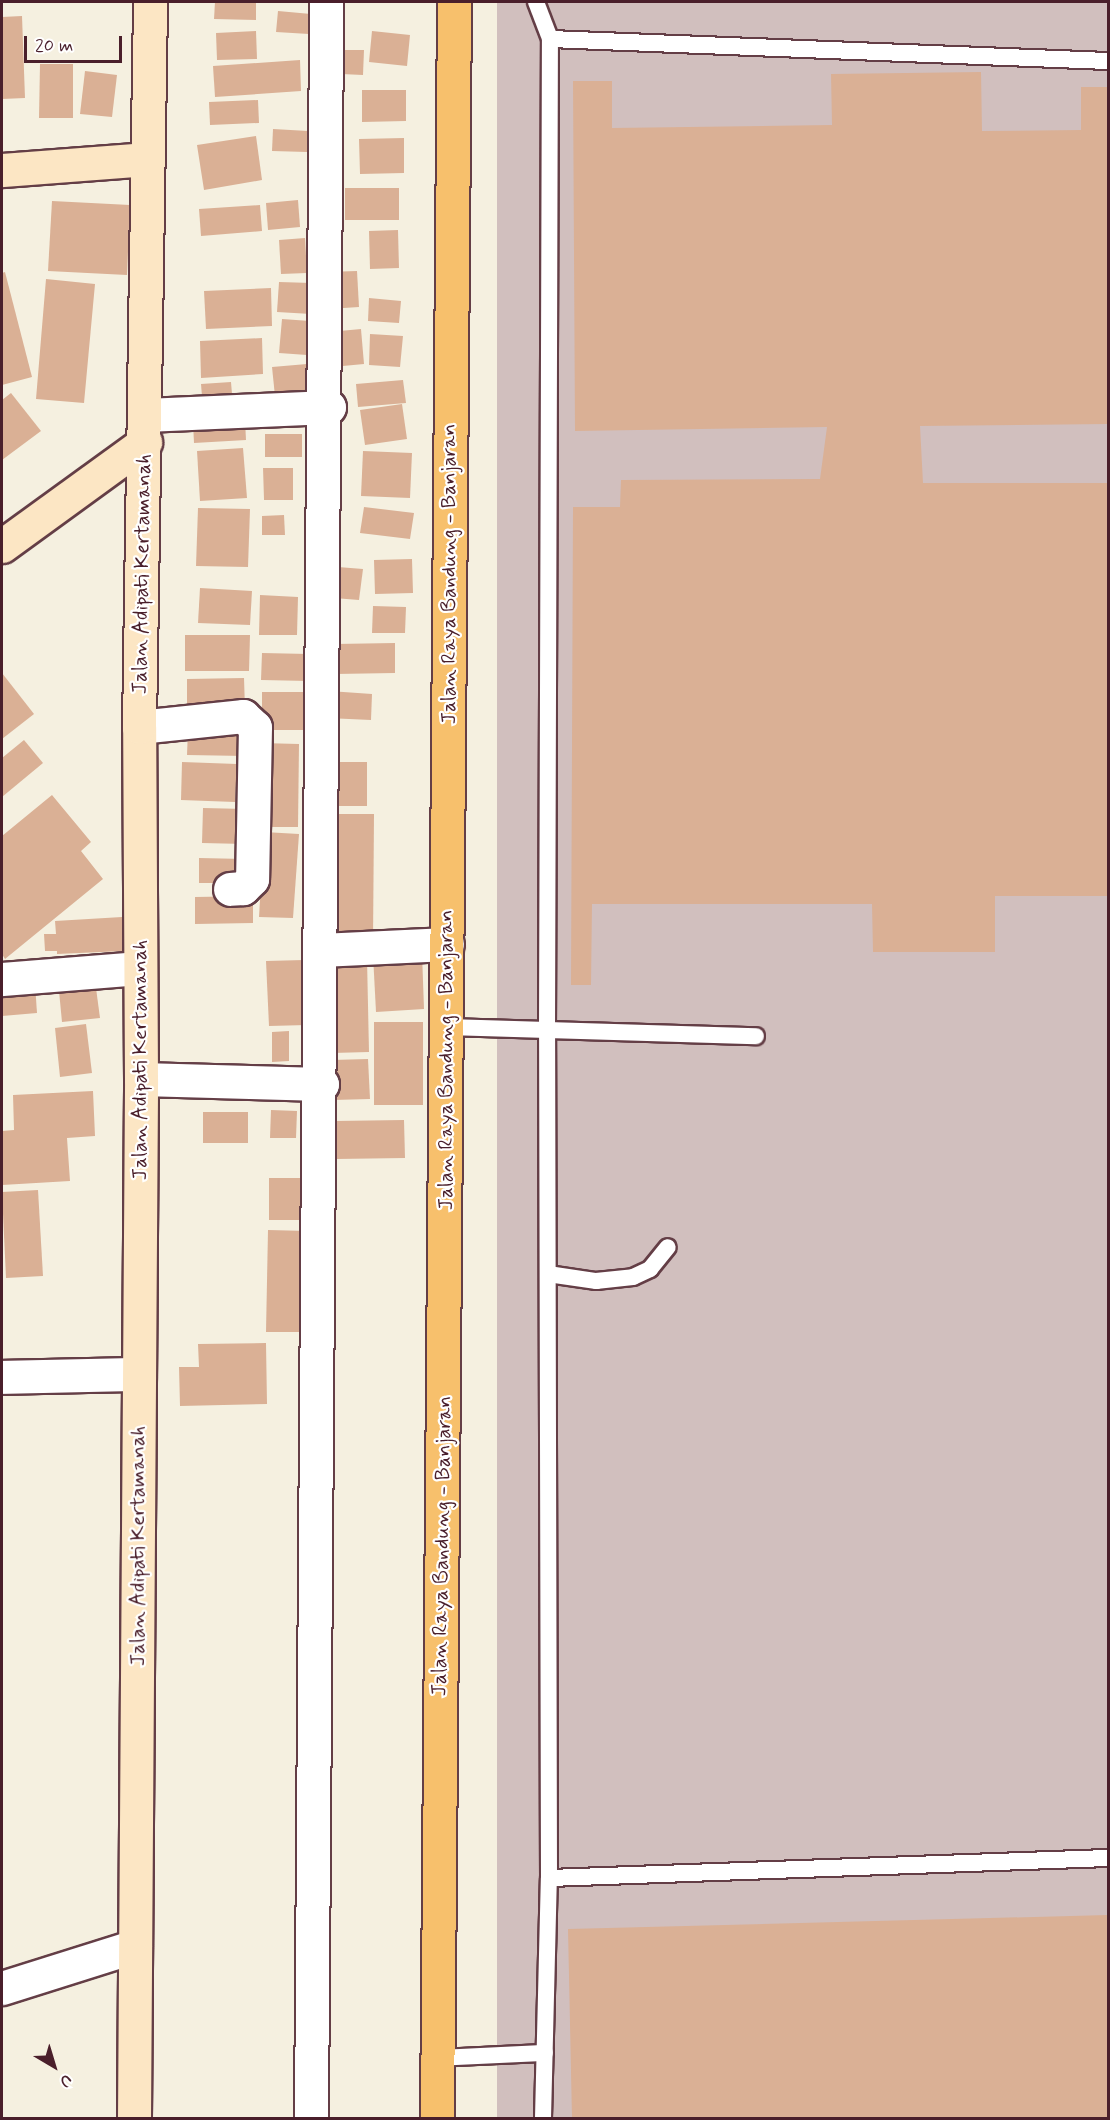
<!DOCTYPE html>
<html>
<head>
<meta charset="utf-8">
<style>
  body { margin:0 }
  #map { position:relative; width:1110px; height:2120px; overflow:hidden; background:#f5f0e0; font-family:Mynerve,sans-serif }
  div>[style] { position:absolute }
  .industrial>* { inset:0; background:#d1bfbe }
  .building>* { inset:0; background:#dab095 }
  .roads { filter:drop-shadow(2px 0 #643e46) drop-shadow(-2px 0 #643e46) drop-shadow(0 2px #643e46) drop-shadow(0 -2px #643e46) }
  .service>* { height:16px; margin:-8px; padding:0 8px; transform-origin:8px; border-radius:8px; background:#fff }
  .minor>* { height:33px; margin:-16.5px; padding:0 16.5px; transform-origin:16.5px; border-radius:16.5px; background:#fff }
  .secondary>* { height:33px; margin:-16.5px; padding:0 16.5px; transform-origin:16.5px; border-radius:16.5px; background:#fce6c4 }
  .primary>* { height:33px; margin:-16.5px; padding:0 16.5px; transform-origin:16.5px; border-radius:16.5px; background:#f7c06c }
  span { translate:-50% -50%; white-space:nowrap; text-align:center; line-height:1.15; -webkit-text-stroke:4.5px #fff; paint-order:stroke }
  .street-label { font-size:21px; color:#4a1f2b }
  .frame { position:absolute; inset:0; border:3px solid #4a1f2b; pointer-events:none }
  .north { position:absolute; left:24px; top:2036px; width:60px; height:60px; -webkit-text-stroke:4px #fff; paint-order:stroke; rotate:142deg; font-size:16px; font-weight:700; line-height:24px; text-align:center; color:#4a1f2b }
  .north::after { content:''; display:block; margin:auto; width:21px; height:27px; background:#4a1f2b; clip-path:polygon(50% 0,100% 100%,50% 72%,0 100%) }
  .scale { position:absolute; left:24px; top:36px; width:98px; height:27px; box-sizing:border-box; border:3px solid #4a1f2b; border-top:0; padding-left:8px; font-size:18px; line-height:21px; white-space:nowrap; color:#4a1f2b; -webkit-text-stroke:4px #fff; paint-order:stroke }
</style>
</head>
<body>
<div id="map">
  <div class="industrial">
    <i style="clip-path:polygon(497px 2px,1108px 2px,1108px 2118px,497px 2118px)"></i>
  </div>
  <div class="building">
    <i style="clip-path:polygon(215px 2px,256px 2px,256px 20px,214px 19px)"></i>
    <i style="clip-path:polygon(278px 11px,311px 14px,309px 34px,276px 32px)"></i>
    <i style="clip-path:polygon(22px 16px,25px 98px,2px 99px,2px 17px)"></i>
    <i style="clip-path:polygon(256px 31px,257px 59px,217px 60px,216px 33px)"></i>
    <i style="clip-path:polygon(372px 31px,410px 35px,407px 66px,369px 62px)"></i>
    <i style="clip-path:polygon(342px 50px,364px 50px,363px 75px,341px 74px)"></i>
    <i style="clip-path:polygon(300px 60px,301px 91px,215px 97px,213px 66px)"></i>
    <i style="clip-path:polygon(40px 64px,73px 64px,73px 118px,39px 118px)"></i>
    <i style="clip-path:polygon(85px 71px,117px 75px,112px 117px,80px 114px)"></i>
    <i style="clip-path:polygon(981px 72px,982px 131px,1081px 130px,1081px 87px,1108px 87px,1108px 424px,920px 426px,923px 483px,1108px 483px,1108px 896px,995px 896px,995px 952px,873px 952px,872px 904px,592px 904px,591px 985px,571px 985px,573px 507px,620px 507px,621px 480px,820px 479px,827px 427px,575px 431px,573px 81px,612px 81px,612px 128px,832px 125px,831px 74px)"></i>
    <i style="clip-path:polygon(362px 90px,406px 90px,406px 121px,362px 122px)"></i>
    <i style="clip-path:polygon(258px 100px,259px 123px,210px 125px,209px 102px)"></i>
    <i style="clip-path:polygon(273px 129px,308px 131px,307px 152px,272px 151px)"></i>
    <i style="clip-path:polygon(256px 136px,262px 180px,204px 190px,197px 145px)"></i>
    <i style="clip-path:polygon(404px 138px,404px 173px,360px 174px,359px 139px)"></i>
    <i style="clip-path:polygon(345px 188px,399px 188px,399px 220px,345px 220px)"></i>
    <i style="clip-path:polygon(298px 200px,300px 227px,268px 230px,266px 203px)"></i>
    <i style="clip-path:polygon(52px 201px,130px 205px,127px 275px,48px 271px)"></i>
    <i style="clip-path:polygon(260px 205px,262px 231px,201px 236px,199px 209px)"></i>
    <i style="clip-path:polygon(398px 230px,399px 268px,370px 269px,369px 231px)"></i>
    <i style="clip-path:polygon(305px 238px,307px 273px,281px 274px,279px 240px)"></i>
    <i style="clip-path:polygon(357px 271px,359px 307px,328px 309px,326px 272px)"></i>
    <i style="clip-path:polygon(5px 272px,32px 377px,2px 385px,2px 273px)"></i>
    <i style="clip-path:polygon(46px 279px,95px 284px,84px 403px,36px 399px)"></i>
    <i style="clip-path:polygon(279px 282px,312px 283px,311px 314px,277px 312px)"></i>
    <i style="clip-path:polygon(271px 288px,272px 326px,206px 329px,204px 291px)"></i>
    <i style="clip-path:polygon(369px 298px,401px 301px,399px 323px,368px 321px)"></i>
    <i style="clip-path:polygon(282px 319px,310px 321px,307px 355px,279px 353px)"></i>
    <i style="clip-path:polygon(361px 329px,364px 364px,332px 367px,329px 332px)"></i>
    <i style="clip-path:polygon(370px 334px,403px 336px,400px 367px,369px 365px)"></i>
    <i style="clip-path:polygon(262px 338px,263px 374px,201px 378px,200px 341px)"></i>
    <i style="clip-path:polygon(307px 364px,311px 402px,276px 406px,272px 367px)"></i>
    <i style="clip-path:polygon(403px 380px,406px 403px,358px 407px,356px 384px)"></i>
    <i style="clip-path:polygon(231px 382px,233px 406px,203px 409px,201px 384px)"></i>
    <i style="clip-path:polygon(11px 393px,41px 431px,2px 460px,2px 400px)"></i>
    <i style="clip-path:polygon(402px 404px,407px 439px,365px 445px,360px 410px)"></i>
    <i style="clip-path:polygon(245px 420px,246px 440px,194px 443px,193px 423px)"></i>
    <i style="clip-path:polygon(265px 434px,302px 434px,302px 457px,265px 457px)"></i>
    <i style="clip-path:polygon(243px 448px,247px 498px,200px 501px,197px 451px)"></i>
    <i style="clip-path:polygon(363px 451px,412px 453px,410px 498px,361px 496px)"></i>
    <i style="clip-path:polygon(263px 468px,293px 468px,293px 500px,264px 500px)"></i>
    <i style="clip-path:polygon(364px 507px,414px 513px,410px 539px,360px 533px)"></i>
    <i style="clip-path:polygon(198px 508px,250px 509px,248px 567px,196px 566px)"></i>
    <i style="clip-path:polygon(284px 515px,285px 535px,262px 535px,262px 516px)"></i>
    <i style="clip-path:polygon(412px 559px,413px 593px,375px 594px,374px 560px)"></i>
    <i style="clip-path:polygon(338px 567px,363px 569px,359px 600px,334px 598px)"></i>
    <i style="clip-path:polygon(200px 588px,252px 591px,250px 625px,198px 623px)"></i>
    <i style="clip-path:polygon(260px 595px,298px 597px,297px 635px,259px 635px)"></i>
    <i style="clip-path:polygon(373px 606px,406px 607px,405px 633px,372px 633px)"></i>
    <i style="clip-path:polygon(185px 635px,250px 635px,249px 671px,185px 671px)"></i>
    <i style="clip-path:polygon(395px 643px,395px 673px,335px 674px,335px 644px)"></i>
    <i style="clip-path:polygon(262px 653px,309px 654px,309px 681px,261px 680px)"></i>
    <i style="clip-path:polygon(2px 673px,34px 714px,2px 739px)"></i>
    <i style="clip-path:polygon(244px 678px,245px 710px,187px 712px,187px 679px)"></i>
    <i style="clip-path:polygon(329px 691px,372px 694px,371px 720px,327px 718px)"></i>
    <i style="clip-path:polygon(262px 692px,306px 692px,306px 730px,262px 730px)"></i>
    <i style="clip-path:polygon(188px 729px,246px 730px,245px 756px,187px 755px)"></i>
    <i style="clip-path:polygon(24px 740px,43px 763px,2px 797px,2px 758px)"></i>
    <i style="clip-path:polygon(261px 743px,299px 744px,298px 827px,260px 827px)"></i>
    <i style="clip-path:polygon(182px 762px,237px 764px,235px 802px,181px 800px)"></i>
    <i style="clip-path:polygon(327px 762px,367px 762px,367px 806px,327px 806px)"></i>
    <i style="clip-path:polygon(52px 795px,91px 842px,81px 851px,103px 879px,5px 959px,2px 954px,2px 836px)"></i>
    <i style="clip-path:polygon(203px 808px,246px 809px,245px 844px,202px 843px)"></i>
    <i style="clip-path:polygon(329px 814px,374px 814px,373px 942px,328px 942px)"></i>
    <i style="clip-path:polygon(264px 832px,299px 834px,293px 918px,259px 917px)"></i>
    <i style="clip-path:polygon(199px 858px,245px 859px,245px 883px,199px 883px)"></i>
    <i style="clip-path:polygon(253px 896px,253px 923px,195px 924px,195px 897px)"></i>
    <i style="clip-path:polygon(122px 917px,123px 951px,57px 954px,57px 951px,45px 951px,44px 934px,56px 934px,55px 921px)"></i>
    <i style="clip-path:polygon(422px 953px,424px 1009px,376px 1012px,373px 955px)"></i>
    <i style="clip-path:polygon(367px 958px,369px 1052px,332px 1053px,330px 959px)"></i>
    <i style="clip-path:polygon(304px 960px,307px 1025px,269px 1026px,266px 961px)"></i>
    <i style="clip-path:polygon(35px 984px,37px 1013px,2px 1016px,2px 986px)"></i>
    <i style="clip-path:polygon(96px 988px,100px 1018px,62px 1022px,59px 991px)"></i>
    <i style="clip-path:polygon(374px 1022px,423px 1022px,423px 1105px,374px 1105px)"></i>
    <i style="clip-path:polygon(86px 1024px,92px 1073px,60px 1077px,55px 1028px)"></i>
    <i style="clip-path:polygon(289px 1031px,289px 1061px,272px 1062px,272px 1032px)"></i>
    <i style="clip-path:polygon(368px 1059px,370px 1099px,333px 1100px,332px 1060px)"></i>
    <i style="clip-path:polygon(93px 1091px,95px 1136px,67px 1138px,70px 1181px,2px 1185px,2px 1131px,14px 1130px,13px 1095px)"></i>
    <i style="clip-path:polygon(271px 1110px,297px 1111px,296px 1138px,270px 1138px)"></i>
    <i style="clip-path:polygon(203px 1112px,248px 1112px,248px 1143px,203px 1143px)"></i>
    <i style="clip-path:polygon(404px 1120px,405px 1158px,336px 1159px,335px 1121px)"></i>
    <i style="clip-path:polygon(269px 1178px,310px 1178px,310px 1220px,269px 1220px)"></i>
    <i style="clip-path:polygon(38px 1190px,43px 1276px,6px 1278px,2px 1192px)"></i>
    <i style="clip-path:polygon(268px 1230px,308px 1231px,306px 1332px,266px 1332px)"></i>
    <i style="clip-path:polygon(266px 1343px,267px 1404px,180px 1406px,179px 1367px,199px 1367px,198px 1344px)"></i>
    <i style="clip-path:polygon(1108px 1915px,1108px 2118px,572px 2118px,568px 1929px)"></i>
  </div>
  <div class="roads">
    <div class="service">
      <i style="left:536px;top:2px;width:40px;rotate:69deg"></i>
      <i style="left:550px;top:39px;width:558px;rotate:2.26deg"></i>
      <i style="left:447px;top:1027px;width:309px;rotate:1.7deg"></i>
      <i style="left:548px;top:1274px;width:49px;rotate:8.3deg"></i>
      <i style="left:596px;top:1281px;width:37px;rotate:-6deg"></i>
      <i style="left:633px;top:1277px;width:19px;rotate:-25deg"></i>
      <i style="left:650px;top:1269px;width:28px;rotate:-51deg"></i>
      <i style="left:549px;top:1878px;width:559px;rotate:-2.05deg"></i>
      <i style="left:437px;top:2058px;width:108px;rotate:-2.7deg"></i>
      <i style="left:543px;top:2118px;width:240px;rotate:-88.6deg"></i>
      <i style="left:549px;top:1878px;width:849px;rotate:-90.13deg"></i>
      <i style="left:547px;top:1029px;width:990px;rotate:-89.83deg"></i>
    </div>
    <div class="minor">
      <i style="left:145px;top:415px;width:184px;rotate:-2.5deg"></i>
      <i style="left:329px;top:407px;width:6px;rotate:180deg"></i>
      <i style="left:139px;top:727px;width:105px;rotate:-6deg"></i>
      <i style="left:243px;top:716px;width:16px;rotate:43deg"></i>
      <i style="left:255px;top:727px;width:152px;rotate:91.1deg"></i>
      <i style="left:252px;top:879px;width:13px;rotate:135deg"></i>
      <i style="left:243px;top:888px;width:13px;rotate:176deg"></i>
      <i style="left:321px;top:950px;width:126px;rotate:-2.7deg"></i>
      <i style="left:2px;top:979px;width:137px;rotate:-4.6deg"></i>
      <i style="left:141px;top:1079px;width:181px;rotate:1.6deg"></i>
      <i style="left:322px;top:1084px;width:5px;rotate:169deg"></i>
      <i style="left:2px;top:1377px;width:137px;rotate:-1.3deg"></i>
      <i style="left:2px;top:1988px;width:139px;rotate:-17.5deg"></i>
      <i style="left:311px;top:2118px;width:2116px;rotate:-89.59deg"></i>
    </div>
    <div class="secondary">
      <i style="left:2px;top:170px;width:146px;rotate:-4.3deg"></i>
      <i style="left:2px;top:546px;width:177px;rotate:-36deg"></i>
      <i style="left:134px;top:2118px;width:1039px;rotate:-89.61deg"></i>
      <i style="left:141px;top:1079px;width:352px;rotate:-90.3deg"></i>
      <i style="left:139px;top:727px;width:725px;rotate:-89.13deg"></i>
    </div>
    <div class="primary">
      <i style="left:437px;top:2118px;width:2116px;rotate:-89.54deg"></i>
    </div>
  </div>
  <div class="street-label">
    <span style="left:142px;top:574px;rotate:-89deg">Jalan Adipati Kertamanah</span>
    <span style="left:449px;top:574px;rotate:-90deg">Jalan Raya Bandung - Banjaran</span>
    <span style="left:140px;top:1060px;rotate:-90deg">Jalan Adipati Kertamanah</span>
    <span style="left:446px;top:1060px;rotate:-90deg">Jalan Raya Bandung - Banjaran</span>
    <span style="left:138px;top:1546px;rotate:-90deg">Jalan Adipati Kertamanah</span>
    <span style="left:442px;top:1546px;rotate:-89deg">Jalan Raya Bandung - Banjaran</span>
  </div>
  <div class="frame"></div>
  <div class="north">U</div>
  <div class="scale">20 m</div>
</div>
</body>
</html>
